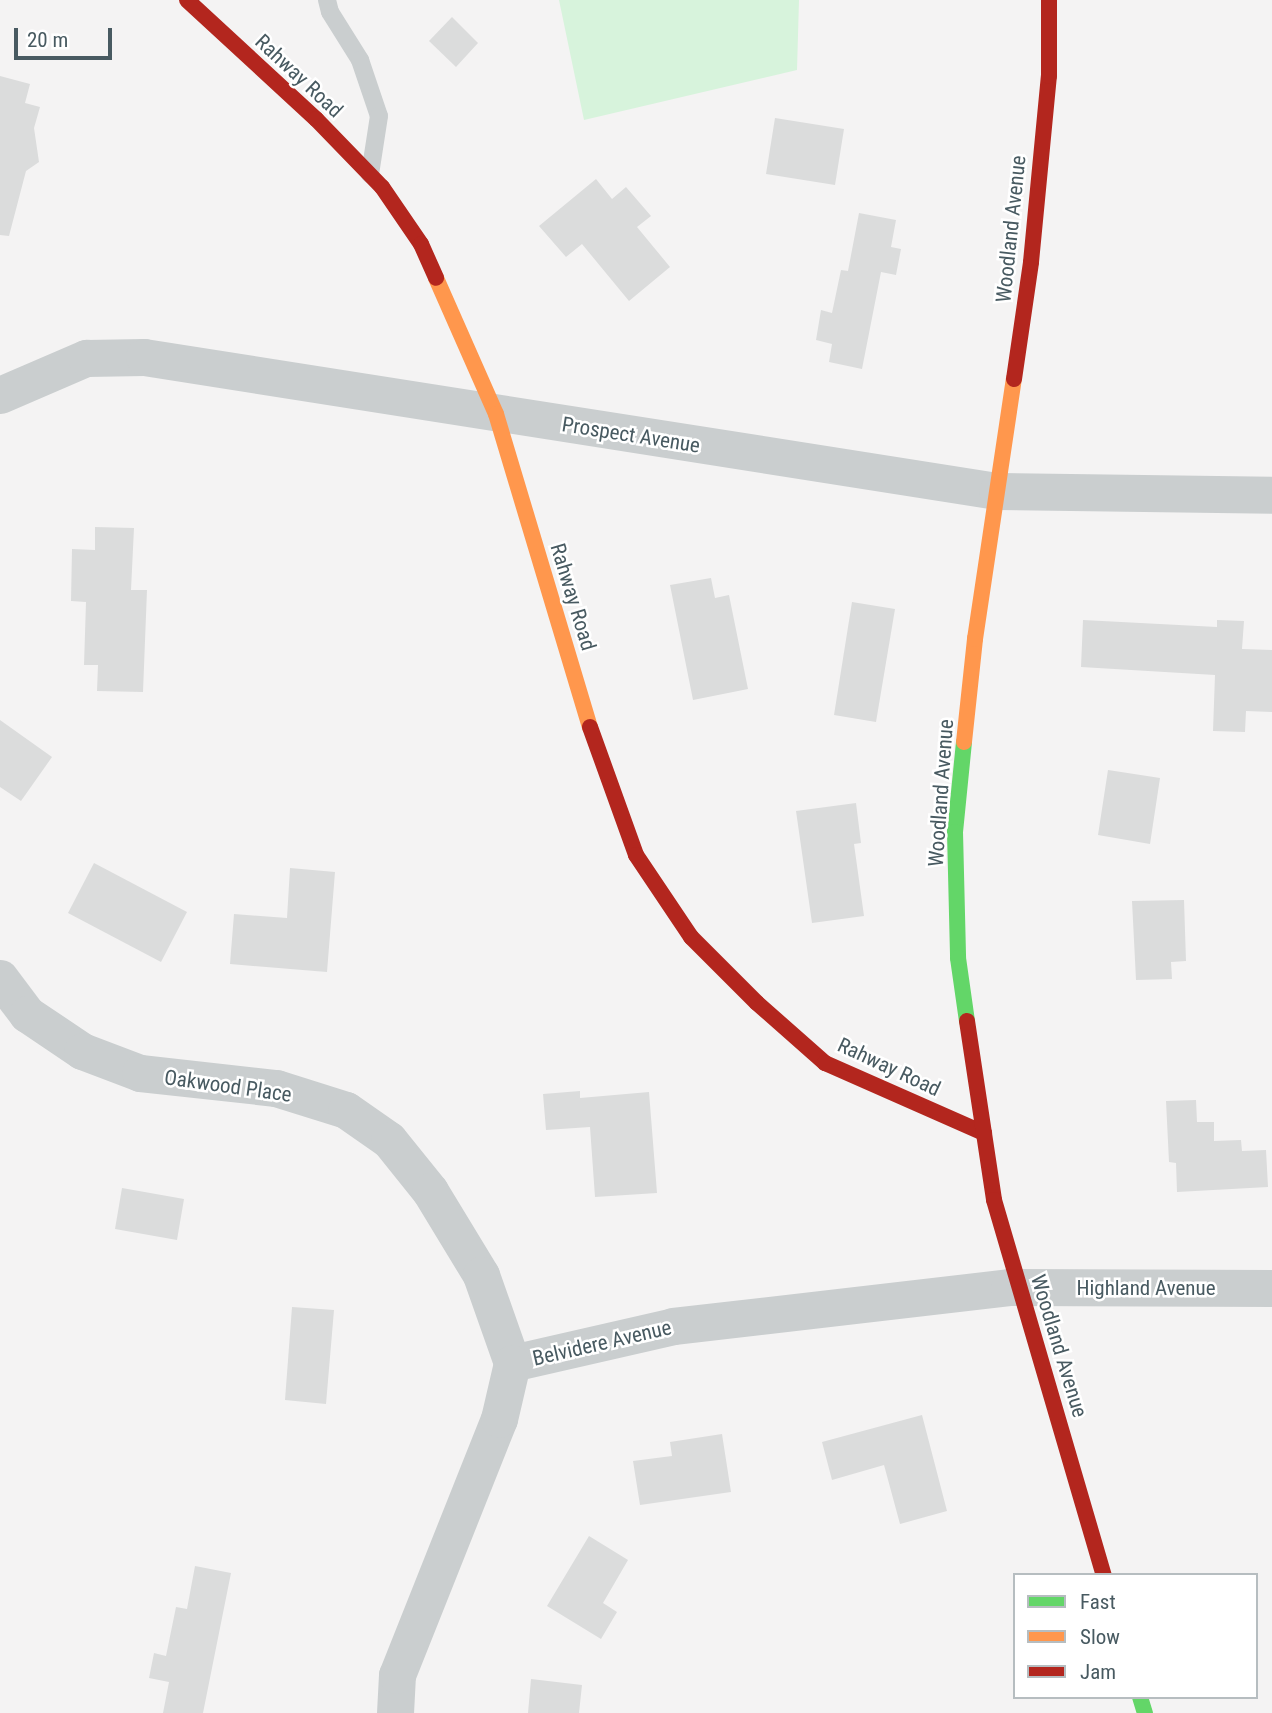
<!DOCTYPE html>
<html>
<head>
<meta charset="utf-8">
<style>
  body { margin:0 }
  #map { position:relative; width:1272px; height:1713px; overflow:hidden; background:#f4f3f3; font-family:"Roboto Condensed",sans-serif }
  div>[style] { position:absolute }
  .green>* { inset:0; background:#d7f3dc }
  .building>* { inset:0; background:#dbdcdc }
  .lane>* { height:18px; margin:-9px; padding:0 9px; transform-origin:9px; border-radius:9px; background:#cacecf }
  .street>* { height:37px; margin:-18.5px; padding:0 18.5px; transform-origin:18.5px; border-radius:18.5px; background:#cacecf }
  .fast>* { height:16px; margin:-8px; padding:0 8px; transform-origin:8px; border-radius:8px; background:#63d668 }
  .slow>* { height:16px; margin:-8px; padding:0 8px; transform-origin:8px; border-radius:8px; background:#ff974d }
  .jam>* { height:16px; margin:-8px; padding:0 8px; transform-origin:8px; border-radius:8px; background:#b3261e }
  span { translate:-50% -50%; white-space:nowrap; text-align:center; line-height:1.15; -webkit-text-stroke:5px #fff; paint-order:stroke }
  .street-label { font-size:21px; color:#485a61 }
  .legend { position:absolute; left:1013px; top:1573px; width:245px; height:126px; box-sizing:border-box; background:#fff; border:2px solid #b6bdc0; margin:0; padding:9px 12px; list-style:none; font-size:21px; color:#485a61 }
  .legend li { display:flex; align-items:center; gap:14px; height:35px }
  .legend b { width:35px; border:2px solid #b6bdc0 }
  .scale { position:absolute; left:14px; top:28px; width:98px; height:32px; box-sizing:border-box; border:4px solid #485a61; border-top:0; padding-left:9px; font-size:21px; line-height:24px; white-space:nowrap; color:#485a61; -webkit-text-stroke:5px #fff; paint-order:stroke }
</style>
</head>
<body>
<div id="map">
  <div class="green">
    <i style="clip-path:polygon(559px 0,799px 0,797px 70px,584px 120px)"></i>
  </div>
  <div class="building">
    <i style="clip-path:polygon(452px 17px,478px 43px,456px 67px,429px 41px)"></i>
    <i style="clip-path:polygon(0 76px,30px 84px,25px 103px,40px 107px,34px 128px,39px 162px,26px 171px,9px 236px,0 235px)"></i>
    <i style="clip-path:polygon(775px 118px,844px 129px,835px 185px,766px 174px)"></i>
    <i style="clip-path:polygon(596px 179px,612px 199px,626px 187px,651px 216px,637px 227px,670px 267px,629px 301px,582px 244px,566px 257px,539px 226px)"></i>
    <i style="clip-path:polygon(859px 213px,896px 220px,891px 247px,901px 249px,896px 275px,881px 272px,862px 369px,829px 362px,832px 344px,816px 340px,821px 310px,832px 313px,841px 270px,848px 271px)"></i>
    <i style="clip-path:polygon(95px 527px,134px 528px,131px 590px,147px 590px,143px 692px,97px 691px,98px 665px,84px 665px,86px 602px,71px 601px,72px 549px,95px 550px)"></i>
    <i style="clip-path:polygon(711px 578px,715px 598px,729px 595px,748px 689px,693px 700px,670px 585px)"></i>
    <i style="clip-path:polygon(852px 602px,895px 609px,876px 722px,834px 715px)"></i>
    <i style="clip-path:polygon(1083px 620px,1217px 627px,1217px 620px,1244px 621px,1242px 649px,1272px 650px,1272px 712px,1246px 711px,1245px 732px,1213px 731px,1215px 675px,1081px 667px)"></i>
    <i style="clip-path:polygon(0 720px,52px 757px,21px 801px,0 787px)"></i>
    <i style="clip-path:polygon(1108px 770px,1160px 778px,1150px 844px,1098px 835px)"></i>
    <i style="clip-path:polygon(856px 803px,861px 843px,854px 844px,864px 916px,812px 923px,796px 811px)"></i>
    <i style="clip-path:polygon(94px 863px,187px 912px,161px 962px,68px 913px)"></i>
    <i style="clip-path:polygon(290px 868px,335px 872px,327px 972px,230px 964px,234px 914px,287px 918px)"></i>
    <i style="clip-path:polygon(1184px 900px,1186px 961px,1171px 962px,1172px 979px,1136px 980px,1132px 901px)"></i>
    <i style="clip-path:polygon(580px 1091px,580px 1098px,649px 1092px,657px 1193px,595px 1197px,590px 1127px,546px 1130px,543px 1094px)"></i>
    <i style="clip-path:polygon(1196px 1100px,1197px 1122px,1214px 1122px,1214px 1141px,1241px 1140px,1242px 1151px,1266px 1150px,1268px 1187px,1177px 1192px,1176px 1163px,1169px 1162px,1166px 1101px)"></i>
    <i style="clip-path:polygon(122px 1188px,184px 1199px,177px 1240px,115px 1229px)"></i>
    <i style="clip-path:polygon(292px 1307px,334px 1310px,326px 1404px,285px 1400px)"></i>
    <i style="clip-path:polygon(922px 1415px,947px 1511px,900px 1524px,884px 1465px,832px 1480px,822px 1442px)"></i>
    <i style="clip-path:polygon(722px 1434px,731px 1492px,640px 1505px,633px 1461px,672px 1456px,670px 1442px)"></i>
    <i style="clip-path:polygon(589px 1536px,628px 1560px,603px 1603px,617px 1612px,601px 1639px,547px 1606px)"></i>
    <i style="clip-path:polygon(195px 1566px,231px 1573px,203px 1713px,163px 1713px,169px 1682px,149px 1678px,154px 1653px,166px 1656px,176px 1607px,187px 1609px)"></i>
    <i style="clip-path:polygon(531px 1679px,582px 1685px,579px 1713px,528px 1713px)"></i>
  </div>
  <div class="lane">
    <i style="left:327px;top:0;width:12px;rotate:76deg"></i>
    <i style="left:330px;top:12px;width:57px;rotate:58deg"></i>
    <i style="left:360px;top:60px;width:59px;rotate:71.3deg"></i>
    <i style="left:379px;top:116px;width:59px;rotate:98.8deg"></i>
  </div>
  <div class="street">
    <i style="left:0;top:395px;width:94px;rotate:-23.3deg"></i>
    <i style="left:86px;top:358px;width:58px;rotate:-1deg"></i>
    <i style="left:144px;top:357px;width:863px;rotate:8.93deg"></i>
    <i style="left:997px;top:491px;width:275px;rotate:0.8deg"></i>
    <i style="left:0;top:978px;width:45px;rotate:53.1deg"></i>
    <i style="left:27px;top:1014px;width:66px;rotate:33.9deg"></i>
    <i style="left:82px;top:1051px;width:62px;rotate:20.8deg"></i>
    <i style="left:140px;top:1073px;width:137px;rotate:6.3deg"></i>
    <i style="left:276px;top:1088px;width:73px;rotate:17.4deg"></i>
    <i style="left:346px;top:1110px;width:52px;rotate:34.9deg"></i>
    <i style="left:389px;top:1140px;width:65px;rotate:51.2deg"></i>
    <i style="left:430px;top:1191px;width:98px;rotate:58.7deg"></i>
    <i style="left:481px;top:1275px;width:93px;rotate:70.6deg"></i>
    <i style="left:512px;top:1363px;width:165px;rotate:-12.9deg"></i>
    <i style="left:673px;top:1326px;width:338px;rotate:-6.6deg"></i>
    <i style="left:1009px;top:1287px;width:263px;rotate:0.2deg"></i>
    <i style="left:395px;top:1713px;width:38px;rotate:-87deg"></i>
    <i style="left:397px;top:1675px;width:276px;rotate:-68.3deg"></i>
    <i style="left:499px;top:1419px;width:57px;rotate:-76.9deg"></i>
  </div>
  <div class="fast">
    <i style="left:964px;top:742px;width:90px;rotate:95.7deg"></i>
    <i style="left:955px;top:832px;width:126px;rotate:88.6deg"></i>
    <i style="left:958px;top:958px;width:64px;rotate:81.9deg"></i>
    <i style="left:1140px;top:1697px;width:17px;rotate:73deg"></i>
  </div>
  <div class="slow">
    <i style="left:436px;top:278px;width:149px;rotate:66.2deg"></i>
    <i style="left:496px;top:414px;width:327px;rotate:73.3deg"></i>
    <i style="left:964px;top:742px;width:104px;rotate:-83.9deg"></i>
    <i style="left:975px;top:639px;width:263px;rotate:-81.5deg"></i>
  </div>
  <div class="jam">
    <i style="left:187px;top:0;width:176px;rotate:42.7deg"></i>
    <i style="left:316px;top:119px;width:95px;rotate:45.9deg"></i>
    <i style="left:382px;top:187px;width:69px;rotate:55.6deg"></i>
    <i style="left:421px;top:244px;width:37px;rotate:66deg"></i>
    <i style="left:1014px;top:379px;width:118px;rotate:-81.7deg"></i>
    <i style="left:1031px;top:262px;width:187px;rotate:-84.5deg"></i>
    <i style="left:1049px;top:76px;width:76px;rotate:-90deg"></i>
    <i style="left:590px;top:727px;width:136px;rotate:70.2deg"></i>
    <i style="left:636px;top:855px;width:99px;rotate:56.1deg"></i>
    <i style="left:691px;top:937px;width:93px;rotate:45deg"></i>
    <i style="left:757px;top:1003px;width:91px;rotate:41.4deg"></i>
    <i style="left:825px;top:1063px;width:174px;rotate:23.8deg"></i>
    <i style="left:967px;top:1021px;width:181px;rotate:81.4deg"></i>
    <i style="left:994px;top:1200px;width:391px;rotate:73.7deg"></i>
  </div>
  <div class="street-label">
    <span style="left:299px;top:76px;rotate:43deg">Rahway Road</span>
    <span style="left:1011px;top:229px;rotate:-84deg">Woodland Avenue</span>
    <span style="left:631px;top:435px;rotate:9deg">Prospect Avenue</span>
    <span style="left:573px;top:597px;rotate:73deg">Rahway Road</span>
    <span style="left:941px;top:793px;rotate:-86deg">Woodland Avenue</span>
    <span style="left:889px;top:1067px;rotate:25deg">Rahway Road</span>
    <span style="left:228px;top:1086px;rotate:8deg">Oakwood Place</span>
    <span style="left:1146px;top:1288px">Highland Avenue</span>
    <span style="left:602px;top:1343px;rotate:-13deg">Belvidere Avenue</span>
    <span style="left:1059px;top:1346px;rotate:73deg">Woodland Avenue</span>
  </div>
  <ul class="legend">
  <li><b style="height:9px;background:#63d668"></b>Fast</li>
  <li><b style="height:9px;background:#ff974d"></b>Slow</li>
  <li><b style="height:9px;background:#b3261e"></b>Jam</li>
  </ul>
  <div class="scale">20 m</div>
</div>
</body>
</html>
